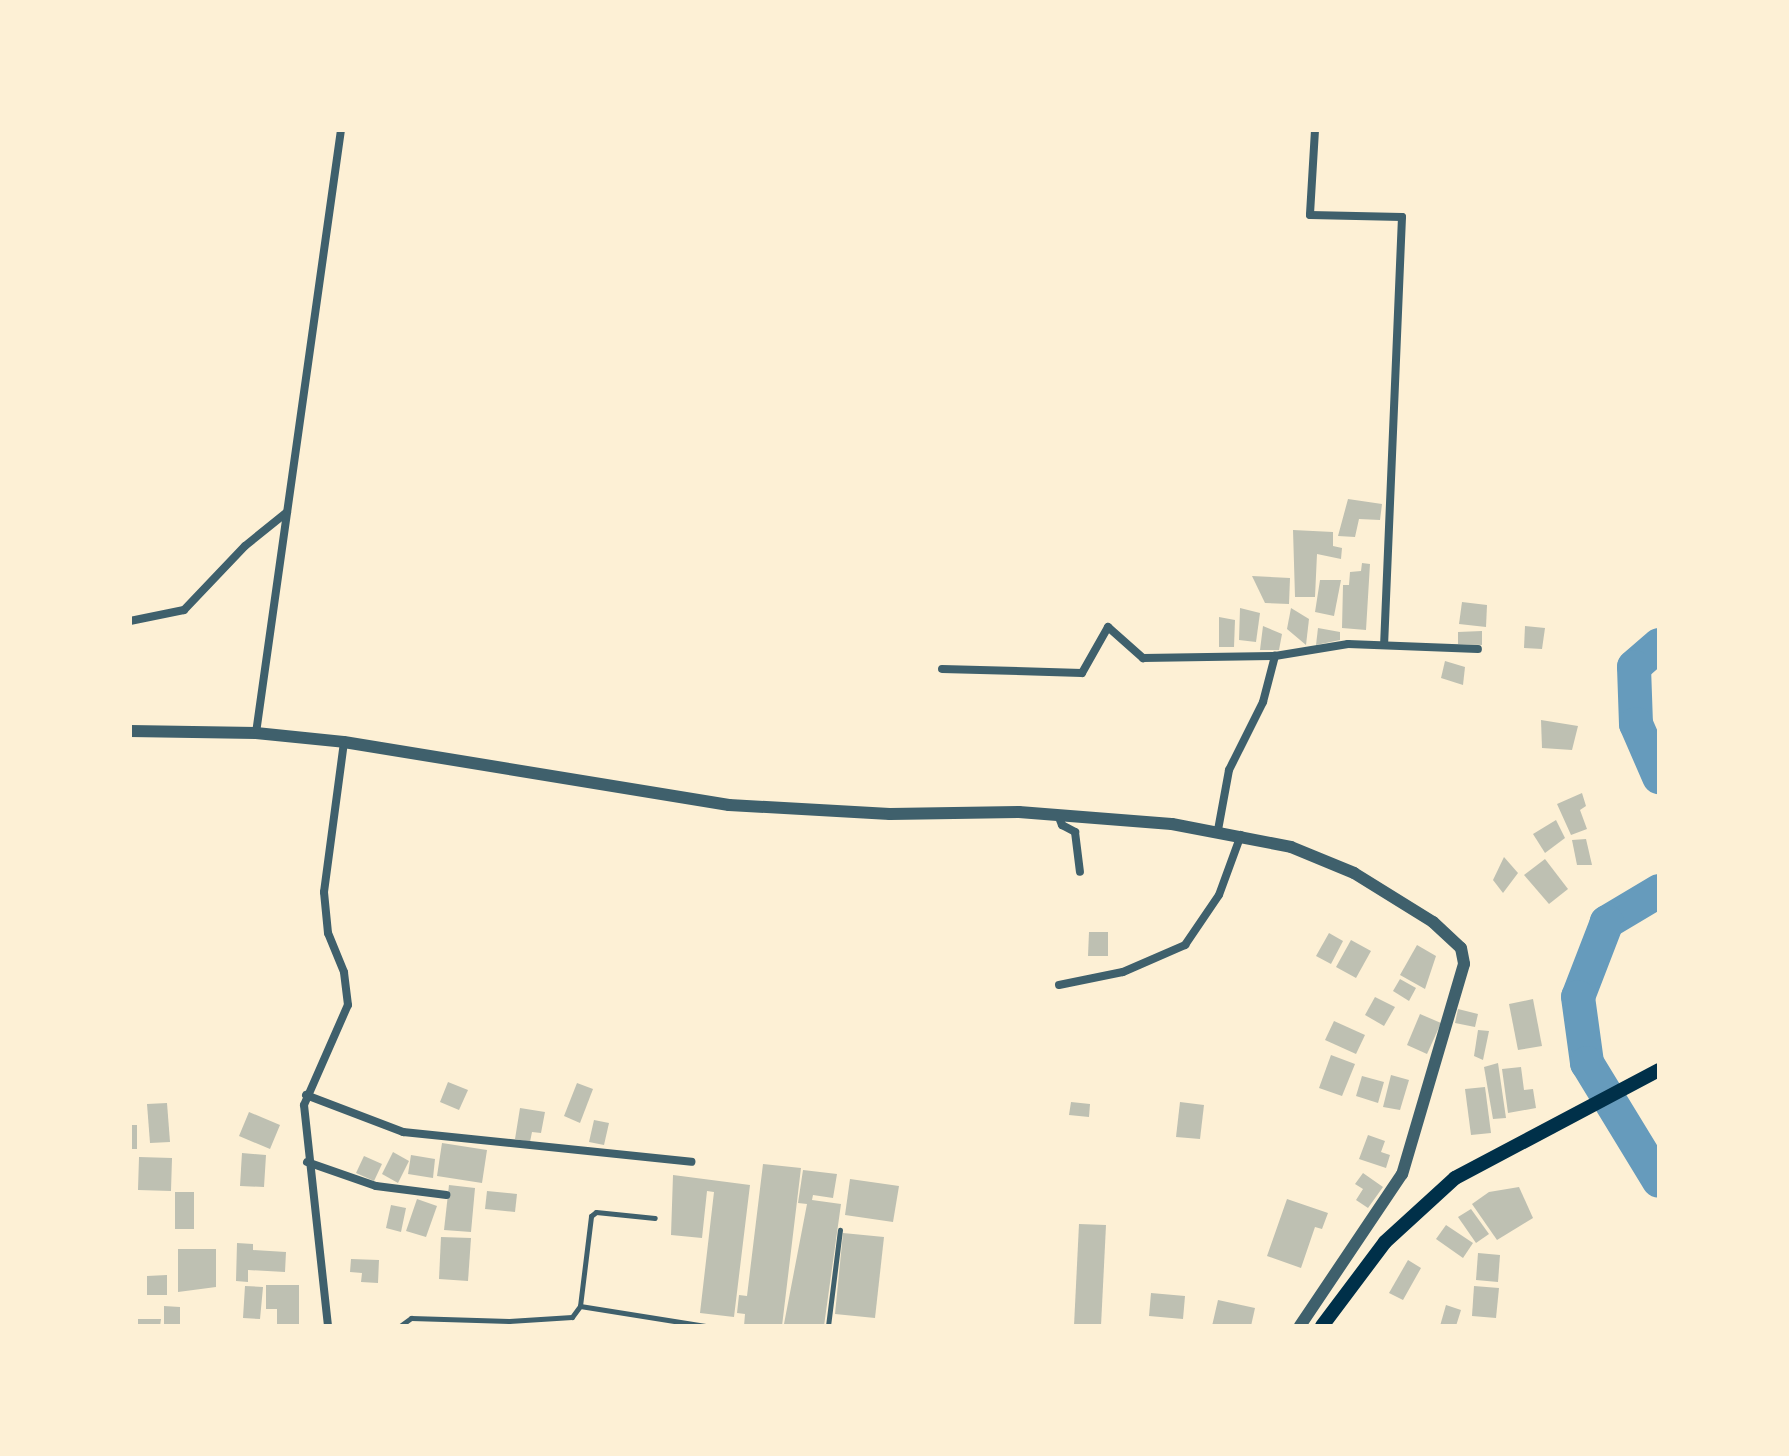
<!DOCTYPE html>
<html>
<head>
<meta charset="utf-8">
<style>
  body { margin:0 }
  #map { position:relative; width:1789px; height:1456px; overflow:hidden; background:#fdf0d5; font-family:Figtree,sans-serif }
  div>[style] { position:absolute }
  .river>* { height:34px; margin:-17px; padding:0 17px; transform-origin:17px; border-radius:17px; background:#669bbc }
  .building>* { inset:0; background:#bec0b2 }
  .service>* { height:5px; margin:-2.5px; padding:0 2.5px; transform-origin:2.5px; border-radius:2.5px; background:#3f606c }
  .minor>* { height:8px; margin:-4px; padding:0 4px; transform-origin:4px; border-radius:4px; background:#3f606c }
  .tertiary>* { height:12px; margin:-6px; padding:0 6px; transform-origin:6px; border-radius:6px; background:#3f606c }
  .secondary>* { height:14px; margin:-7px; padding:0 7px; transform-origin:7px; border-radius:7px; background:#003049 }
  span { translate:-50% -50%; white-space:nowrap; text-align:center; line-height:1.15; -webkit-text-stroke:8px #fdf0d5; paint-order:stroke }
  .frame { position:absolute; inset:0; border:132px solid #fdf0d5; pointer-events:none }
</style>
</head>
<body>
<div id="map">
  <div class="river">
    <i style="left:1659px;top:645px;width:33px;rotate:139deg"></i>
    <i style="left:1634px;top:667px;width:57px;rotate:88deg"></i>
    <i style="left:1636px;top:724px;width:58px;rotate:66.5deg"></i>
    <i style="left:1659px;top:891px;width:61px;rotate:149.2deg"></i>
    <i style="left:1607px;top:922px;width:80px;rotate:111.1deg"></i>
    <i style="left:1578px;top:997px;width:67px;rotate:82.2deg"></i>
    <i style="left:1587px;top:1063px;width:138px;rotate:58.6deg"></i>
  </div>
  <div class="building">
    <i style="clip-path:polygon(1348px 499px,1382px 504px,1380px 520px,1359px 519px,1355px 537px,1338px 536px)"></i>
    <i style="clip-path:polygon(1293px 530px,1333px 532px,1333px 546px,1342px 548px,1341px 559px,1317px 554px,1315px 597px,1295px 597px)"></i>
    <i style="clip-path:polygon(1362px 563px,1370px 564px,1366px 630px,1342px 628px,1343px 585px,1349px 585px,1350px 572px,1361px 571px)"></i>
    <i style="clip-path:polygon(1252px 576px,1290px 578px,1289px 604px,1265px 603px)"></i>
    <i style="clip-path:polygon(1320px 580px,1341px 580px,1334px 616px,1315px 612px)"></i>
    <i style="clip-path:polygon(1462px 602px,1487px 605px,1486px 627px,1459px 624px)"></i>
    <i style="clip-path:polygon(1240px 608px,1260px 613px,1256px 642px,1239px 640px)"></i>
    <i style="clip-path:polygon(1291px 608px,1309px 619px,1306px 645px,1287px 629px)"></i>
    <i style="clip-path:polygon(1219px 617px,1235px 620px,1234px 647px,1219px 647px)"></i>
    <i style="clip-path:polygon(1263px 626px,1282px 634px,1279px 650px,1260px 650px)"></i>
    <i style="clip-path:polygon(1525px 626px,1545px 628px,1542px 649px,1524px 648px)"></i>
    <i style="clip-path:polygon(1318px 628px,1340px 632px,1340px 640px,1316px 645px)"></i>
    <i style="clip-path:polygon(1482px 631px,1482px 645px,1458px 644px,1458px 632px)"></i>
    <i style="clip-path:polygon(1445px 661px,1465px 667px,1463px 685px,1441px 678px)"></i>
    <i style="clip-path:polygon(1541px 720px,1578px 726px,1572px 750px,1542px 748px)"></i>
    <i style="clip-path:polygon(1582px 793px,1586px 806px,1580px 810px,1587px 829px,1571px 835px,1557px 804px)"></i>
    <i style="clip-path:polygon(1556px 820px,1565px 838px,1545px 853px,1533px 834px)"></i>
    <i style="clip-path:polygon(1586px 839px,1592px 865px,1577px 865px,1572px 840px)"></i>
    <i style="clip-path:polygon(1504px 857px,1518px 873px,1503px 893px,1493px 880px)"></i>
    <i style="clip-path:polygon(1545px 859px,1568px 889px,1549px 904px,1524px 875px)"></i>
    <i style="clip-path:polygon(1089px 932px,1108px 932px,1108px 956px,1088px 956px)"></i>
    <i style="clip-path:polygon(1329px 933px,1343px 941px,1331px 964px,1316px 956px)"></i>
    <i style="clip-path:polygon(1351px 940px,1371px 951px,1356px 978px,1336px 967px)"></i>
    <i style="clip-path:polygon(1417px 945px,1436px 956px,1425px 989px,1400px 975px)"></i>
    <i style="clip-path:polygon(1400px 979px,1416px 988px,1409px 1001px,1393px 991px)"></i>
    <i style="clip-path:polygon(1375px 997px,1395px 1007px,1384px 1026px,1365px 1015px)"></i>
    <i style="clip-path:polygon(1533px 999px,1542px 1046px,1518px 1050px,1509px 1004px)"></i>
    <i style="clip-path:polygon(1458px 1009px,1478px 1014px,1475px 1027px,1455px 1023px)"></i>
    <i style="clip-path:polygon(1420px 1014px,1441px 1023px,1427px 1054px,1407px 1045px)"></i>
    <i style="clip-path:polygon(1334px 1021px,1365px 1035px,1356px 1054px,1325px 1040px)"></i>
    <i style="clip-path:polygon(1478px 1030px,1489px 1031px,1483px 1060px,1474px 1056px)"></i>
    <i style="clip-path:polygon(1331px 1055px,1355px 1064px,1342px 1096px,1319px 1088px)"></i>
    <i style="clip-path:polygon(1498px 1063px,1506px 1118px,1493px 1119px,1484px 1067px)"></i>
    <i style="clip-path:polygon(1521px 1067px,1524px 1090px,1533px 1089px,1536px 1108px,1508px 1113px,1502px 1069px)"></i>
    <i style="clip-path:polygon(1391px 1075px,1409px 1080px,1400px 1110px,1383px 1107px)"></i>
    <i style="clip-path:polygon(1362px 1076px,1384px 1082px,1378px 1103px,1356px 1096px)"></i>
    <i style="clip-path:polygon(448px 1082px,468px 1090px,459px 1110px,440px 1102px)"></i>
    <i style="clip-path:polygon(577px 1083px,593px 1089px,580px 1123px,564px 1116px)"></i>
    <i style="clip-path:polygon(1485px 1087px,1491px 1133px,1471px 1135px,1465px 1089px)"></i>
    <i style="clip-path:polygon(1071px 1102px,1090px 1104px,1089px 1117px,1069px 1115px)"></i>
    <i style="clip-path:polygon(1180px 1102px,1204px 1105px,1200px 1139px,1176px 1137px)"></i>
    <i style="clip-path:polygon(167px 1103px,170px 1142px,150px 1143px,147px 1104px)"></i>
    <i style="clip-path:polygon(520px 1108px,545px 1112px,541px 1133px,532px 1132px,530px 1142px,515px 1139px)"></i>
    <i style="clip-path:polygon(249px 1112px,280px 1125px,270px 1149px,239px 1136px)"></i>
    <i style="clip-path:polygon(594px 1120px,609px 1123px,604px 1145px,589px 1142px)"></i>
    <i style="clip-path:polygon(130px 1125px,137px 1125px,137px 1149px,130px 1149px)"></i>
    <i style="clip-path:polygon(1368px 1135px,1385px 1141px,1381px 1152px,1390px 1155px,1386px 1168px,1359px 1159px)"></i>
    <i style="clip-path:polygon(442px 1143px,487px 1150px,482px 1183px,437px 1176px)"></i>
    <i style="clip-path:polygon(393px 1152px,409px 1161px,398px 1183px,382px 1174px)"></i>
    <i style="clip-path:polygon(242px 1153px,266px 1155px,264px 1187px,240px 1186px)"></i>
    <i style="clip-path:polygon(411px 1155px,435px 1159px,433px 1178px,408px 1174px)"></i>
    <i style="clip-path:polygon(364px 1156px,382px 1164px,374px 1181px,356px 1173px)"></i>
    <i style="clip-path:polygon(139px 1157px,172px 1158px,171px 1191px,138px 1190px)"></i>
    <i style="clip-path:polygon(763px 1164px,801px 1168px,782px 1326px,744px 1326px,745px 1314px,737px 1313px,739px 1295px,747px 1296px)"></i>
    <i style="clip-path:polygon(803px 1170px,837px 1174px,833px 1198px,813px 1195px,812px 1200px,841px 1204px,824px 1326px,784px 1324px,807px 1204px,798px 1203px)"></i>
    <i style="clip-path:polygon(1363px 1173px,1383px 1187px,1368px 1208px,1356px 1200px,1363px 1189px,1355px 1184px)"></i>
    <i style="clip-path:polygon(673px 1175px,750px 1185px,734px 1317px,700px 1313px,714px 1192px,707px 1191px,702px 1238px,671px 1235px)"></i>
    <i style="clip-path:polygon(850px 1179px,899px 1186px,893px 1222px,845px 1215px)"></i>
    <i style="clip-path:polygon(449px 1185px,475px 1188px,471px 1232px,444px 1230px)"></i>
    <i style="clip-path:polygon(1519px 1187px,1533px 1218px,1497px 1240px,1472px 1204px,1489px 1192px)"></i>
    <i style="clip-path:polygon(487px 1191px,517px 1194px,515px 1212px,485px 1209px)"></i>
    <i style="clip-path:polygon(175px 1192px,194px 1192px,194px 1229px,175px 1229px)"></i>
    <i style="clip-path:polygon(417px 1199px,437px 1206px,426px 1237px,406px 1231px)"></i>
    <i style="clip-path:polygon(1287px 1199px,1328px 1213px,1322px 1229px,1315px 1227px,1301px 1268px,1267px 1256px)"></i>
    <i style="clip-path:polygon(391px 1205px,406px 1208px,401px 1232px,386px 1228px)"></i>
    <i style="clip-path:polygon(1471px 1209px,1489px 1234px,1476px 1243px,1458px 1217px)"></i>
    <i style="clip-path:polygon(1079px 1224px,1106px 1225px,1101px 1326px,1074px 1326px)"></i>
    <i style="clip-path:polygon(1446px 1225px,1473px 1243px,1463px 1258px,1436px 1239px)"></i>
    <i style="clip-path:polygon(843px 1233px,884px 1237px,875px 1318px,835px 1314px)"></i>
    <i style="clip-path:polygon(441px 1237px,471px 1238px,468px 1281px,439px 1279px)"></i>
    <i style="clip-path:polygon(237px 1243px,253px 1244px,253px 1250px,286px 1252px,285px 1272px,248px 1270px,248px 1282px,236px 1281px)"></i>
    <i style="clip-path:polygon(178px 1249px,216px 1249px,216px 1287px,178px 1292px)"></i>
    <i style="clip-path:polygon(1478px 1253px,1500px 1255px,1498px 1282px,1476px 1280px)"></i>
    <i style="clip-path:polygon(351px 1259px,379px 1260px,378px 1283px,361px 1282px,362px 1273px,350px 1272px)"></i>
    <i style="clip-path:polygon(1408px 1260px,1421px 1268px,1403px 1300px,1389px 1293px)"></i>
    <i style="clip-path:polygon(167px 1275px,167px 1295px,147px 1295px,147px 1276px)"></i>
    <i style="clip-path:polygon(266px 1285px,299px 1285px,299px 1326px,277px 1326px,277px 1309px,266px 1309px)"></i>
    <i style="clip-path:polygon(245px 1286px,263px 1287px,260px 1319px,243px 1318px)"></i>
    <i style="clip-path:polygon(1474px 1286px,1499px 1288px,1496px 1318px,1472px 1316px)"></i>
    <i style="clip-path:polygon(1151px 1293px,1185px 1296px,1183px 1319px,1149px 1316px)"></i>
    <i style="clip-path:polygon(1218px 1300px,1255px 1308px,1251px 1326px,1212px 1326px)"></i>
    <i style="clip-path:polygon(1446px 1305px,1461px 1310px,1456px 1326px,1440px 1326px)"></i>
    <i style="clip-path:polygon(164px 1306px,180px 1307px,180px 1326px,164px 1326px)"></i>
    <i style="clip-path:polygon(138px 1319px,161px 1319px,160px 1326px,138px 1326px)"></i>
  </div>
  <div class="service">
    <i style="left:580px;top:1306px;width:91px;rotate:-83deg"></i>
    <i style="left:591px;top:1216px;width:6px;rotate:-39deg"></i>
    <i style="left:596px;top:1212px;width:59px;rotate:5.8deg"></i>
    <i style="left:400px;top:1326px;width:14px;rotate:-36deg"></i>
    <i style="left:411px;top:1318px;width:98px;rotate:1.8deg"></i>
    <i style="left:509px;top:1321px;width:63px;rotate:-3.6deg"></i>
    <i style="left:572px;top:1317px;width:14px;rotate:-54deg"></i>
    <i style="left:580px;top:1306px;width:127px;rotate:9.1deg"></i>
    <i style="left:828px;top:1326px;width:97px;rotate:-82.9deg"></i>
  </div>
  <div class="minor">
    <i style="left:1315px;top:130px;width:85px;rotate:93.4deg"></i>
    <i style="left:1310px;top:215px;width:92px;rotate:1.2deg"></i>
    <i style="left:1402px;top:217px;width:428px;rotate:92.4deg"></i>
    <i style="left:130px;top:621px;width:55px;rotate:-11.5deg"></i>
    <i style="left:184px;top:610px;width:88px;rotate:-46.4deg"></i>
    <i style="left:245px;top:546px;width:54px;rotate:-39deg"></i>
    <i style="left:942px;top:669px;width:140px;rotate:1.6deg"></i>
    <i style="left:1082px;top:673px;width:53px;rotate:-60.5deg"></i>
    <i style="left:1108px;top:627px;width:47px;rotate:41.5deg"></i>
    <i style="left:1143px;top:658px;width:132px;rotate:-0.9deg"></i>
    <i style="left:256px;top:733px;width:609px;rotate:-81.98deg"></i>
    <i style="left:1058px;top:815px;width:11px;rotate:68deg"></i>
    <i style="left:1062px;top:825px;width:15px;rotate:28deg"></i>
    <i style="left:1075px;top:832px;width:40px;rotate:82.9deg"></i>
    <i style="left:1218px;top:830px;width:61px;rotate:-79.6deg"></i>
    <i style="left:1229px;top:770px;width:76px;rotate:-63.4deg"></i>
    <i style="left:1263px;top:702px;width:48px;rotate:-75.4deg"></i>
    <i style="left:1275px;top:656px;width:74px;rotate:-9.3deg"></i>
    <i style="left:1348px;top:644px;width:130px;rotate:2.2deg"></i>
    <i style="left:1059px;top:985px;width:65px;rotate:-11.5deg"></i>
    <i style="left:1123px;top:972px;width:68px;rotate:-23.5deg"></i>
    <i style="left:1185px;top:945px;width:60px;rotate:-55.8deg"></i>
    <i style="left:1219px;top:895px;width:64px;rotate:-69.9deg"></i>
    <i style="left:306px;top:1095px;width:104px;rotate:20.9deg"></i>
    <i style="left:403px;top:1132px;width:290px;rotate:5.9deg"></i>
    <i style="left:307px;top:1162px;width:73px;rotate:19.2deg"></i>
    <i style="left:376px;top:1186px;width:71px;rotate:7.3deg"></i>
    <i style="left:328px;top:1326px;width:222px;rotate:-96.2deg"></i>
    <i style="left:304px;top:1105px;width:109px;rotate:-66.3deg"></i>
    <i style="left:348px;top:1005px;width:33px;rotate:-97deg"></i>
    <i style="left:344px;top:972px;width:42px;rotate:-112.3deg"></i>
    <i style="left:328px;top:933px;width:41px;rotate:-95.6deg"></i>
    <i style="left:324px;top:892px;width:151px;rotate:-82.4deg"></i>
  </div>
  <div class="tertiary">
    <i style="left:130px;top:731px;width:126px;rotate:0.9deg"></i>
    <i style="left:256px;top:733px;width:88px;rotate:5.8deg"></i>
    <i style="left:344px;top:742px;width:390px;rotate:9.3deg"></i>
    <i style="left:729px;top:805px;width:161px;rotate:3.2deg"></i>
    <i style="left:890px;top:814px;width:129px;rotate:-0.9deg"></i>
    <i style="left:1019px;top:812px;width:153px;rotate:4.5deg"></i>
    <i style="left:1172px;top:824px;width:121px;rotate:10.9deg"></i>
    <i style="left:1291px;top:847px;width:68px;rotate:22.4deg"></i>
    <i style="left:1354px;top:873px;width:93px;rotate:31.8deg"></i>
    <i style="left:1433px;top:922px;width:38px;rotate:43deg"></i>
    <i style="left:1461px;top:948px;width:16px;rotate:79deg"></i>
    <i style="left:1464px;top:964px;width:219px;rotate:106.4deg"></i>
    <i style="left:1402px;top:1174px;width:183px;rotate:123.9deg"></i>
  </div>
  <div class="secondary">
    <i style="left:1322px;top:1326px;width:105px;rotate:-53.1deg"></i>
    <i style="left:1385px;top:1242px;width:95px;rotate:-42.4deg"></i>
    <i style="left:1455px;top:1178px;width:231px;rotate:-27.9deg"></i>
  </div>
  <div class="frame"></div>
</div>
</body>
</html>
